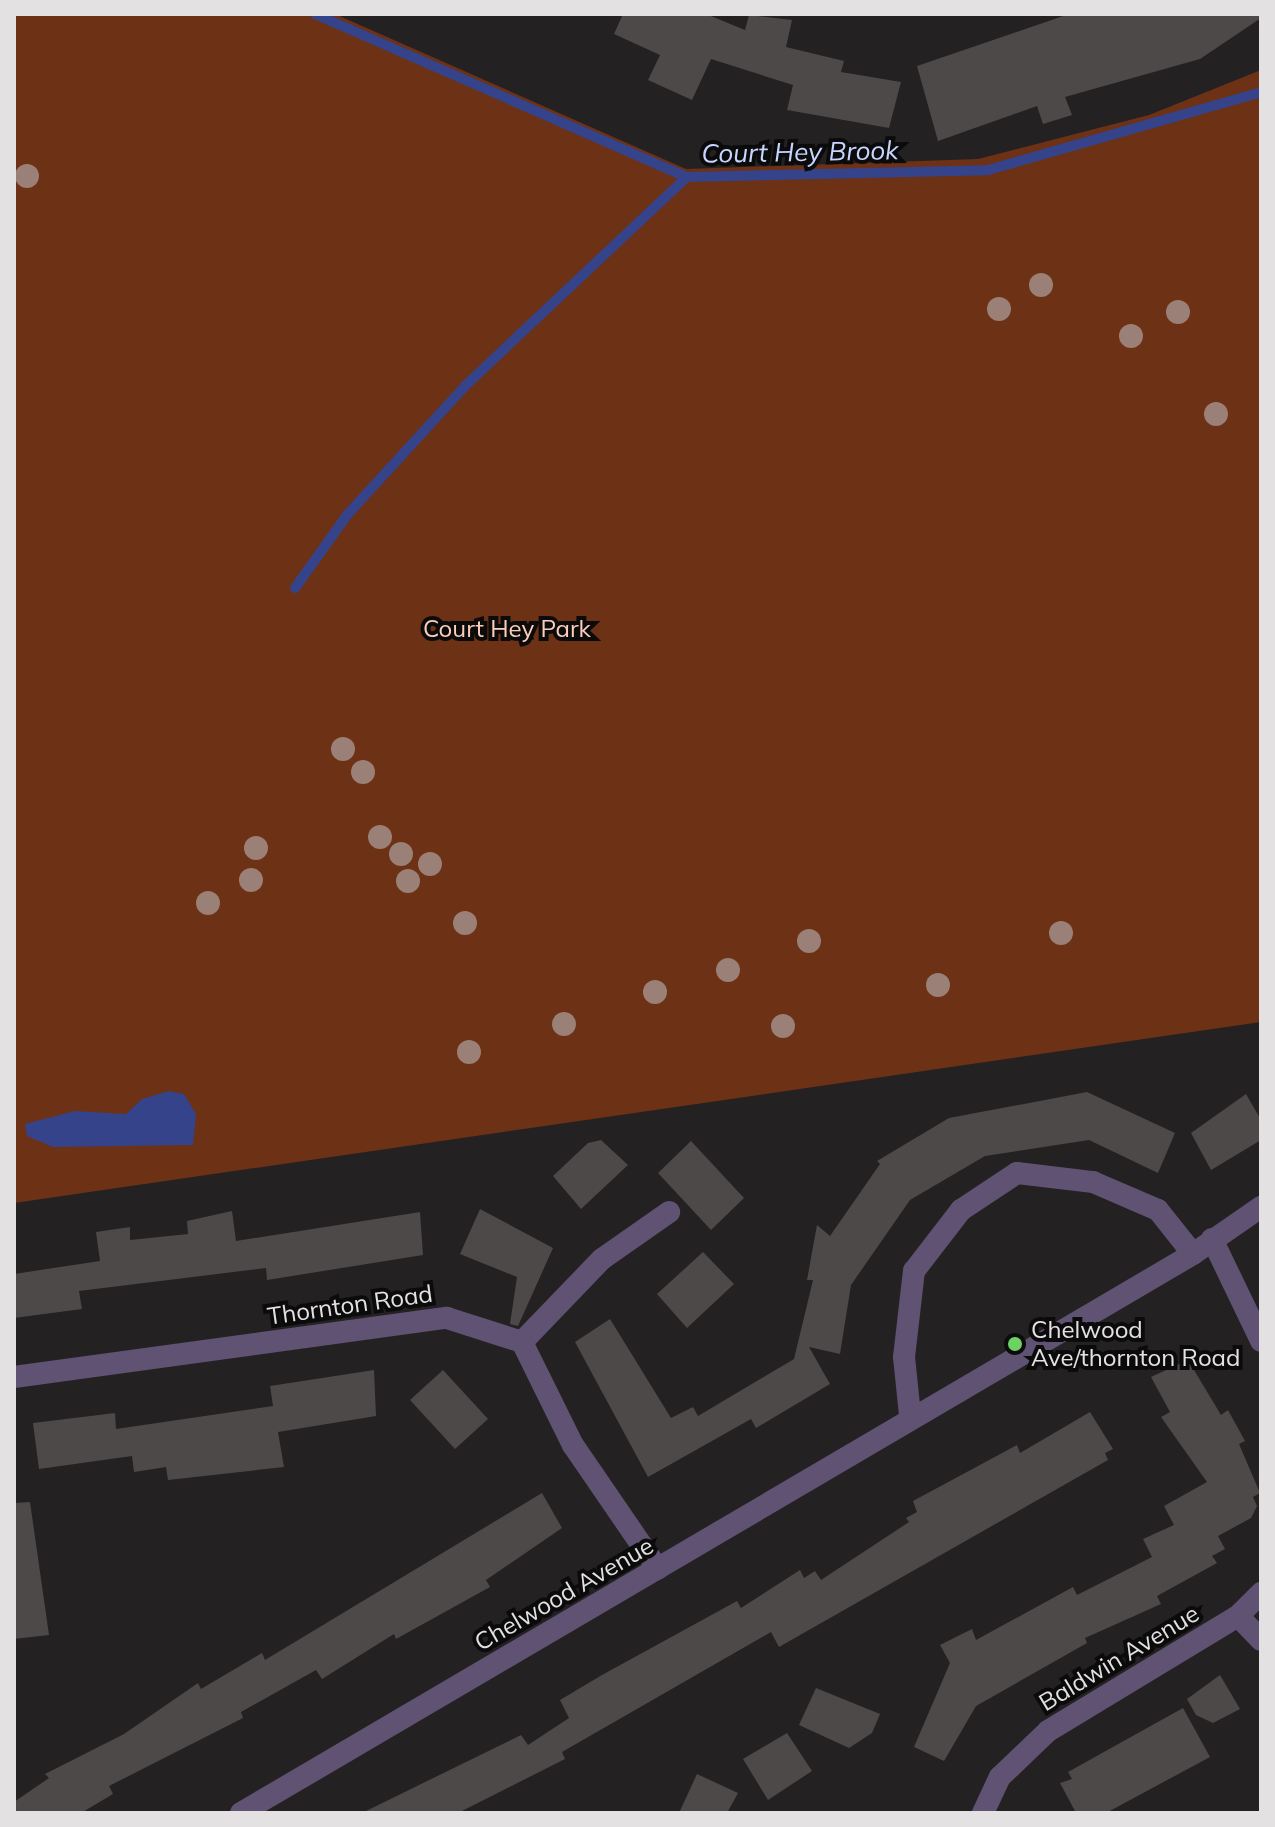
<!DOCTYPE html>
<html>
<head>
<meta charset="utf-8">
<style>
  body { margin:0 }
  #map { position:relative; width:1275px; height:1827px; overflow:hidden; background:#242123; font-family:Mulish,sans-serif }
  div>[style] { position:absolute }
  .green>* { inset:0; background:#6d3115 }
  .water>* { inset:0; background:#35438a }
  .stream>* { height:10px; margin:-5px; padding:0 5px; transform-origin:5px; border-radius:5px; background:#35438a }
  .building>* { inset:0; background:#4d4949 }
  .minor>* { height:22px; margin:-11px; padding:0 11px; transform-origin:11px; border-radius:11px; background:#605272 }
  .trees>* { width:24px; height:24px; margin:-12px; border-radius:50%; background:#9a8076 }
  .dots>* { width:22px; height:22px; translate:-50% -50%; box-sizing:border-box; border:4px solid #0c0b0c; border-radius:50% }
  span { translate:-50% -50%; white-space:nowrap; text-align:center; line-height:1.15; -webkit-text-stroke:8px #0c0b0c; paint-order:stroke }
  .park-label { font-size:24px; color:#fbcdba }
  .street-label { font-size:24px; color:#e3e1e2 }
  .poi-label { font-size:24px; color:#e3e1e2 }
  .left { translate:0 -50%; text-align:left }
  .water-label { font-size:26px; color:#c8d5fe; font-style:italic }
  .frame { position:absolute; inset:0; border:16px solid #e3e1e2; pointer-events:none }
</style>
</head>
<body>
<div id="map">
  <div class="green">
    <i style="clip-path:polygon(14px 14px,335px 14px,686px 169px,978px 159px,1149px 115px,1261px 70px,1261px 1022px,14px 1203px)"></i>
  </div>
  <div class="water">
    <i style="clip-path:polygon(169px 1091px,184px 1094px,196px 1114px,193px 1145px,53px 1147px,27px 1136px,25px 1124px,75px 1111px,126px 1114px,142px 1099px)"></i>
  </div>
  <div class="stream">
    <i style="left:315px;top:14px;width:406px;rotate:23.7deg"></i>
    <i style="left:687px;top:177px;width:301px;rotate:-1.3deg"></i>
    <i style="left:988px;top:170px;width:284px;rotate:-15.9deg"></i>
    <i style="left:295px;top:588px;width:90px;rotate:-54.5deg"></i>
    <i style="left:347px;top:515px;width:175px;rotate:-47.5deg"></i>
    <i style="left:465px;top:386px;width:305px;rotate:-43.3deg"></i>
  </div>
  <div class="building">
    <i style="clip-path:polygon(623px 14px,706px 14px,745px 30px,749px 15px,792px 20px,786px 47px,844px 61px,841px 72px,901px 82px,889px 128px,787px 110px,793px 85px,711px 59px,692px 100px,648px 80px,660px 55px,614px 34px)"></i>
    <i style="clip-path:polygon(1069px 14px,1261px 14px,1261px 18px,1200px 59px,1065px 97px,1072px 115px,1043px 124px,1037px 106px,938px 141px,917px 66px)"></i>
    <i style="clip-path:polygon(1087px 1092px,1175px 1133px,1158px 1173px,1089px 1140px,985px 1156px,910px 1200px,851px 1285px,840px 1354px,809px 1347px,830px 1384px,756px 1428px,751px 1419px,648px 1477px,575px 1342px,610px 1319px,671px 1418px,693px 1407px,698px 1416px,794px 1359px,813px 1280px,807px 1280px,817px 1225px,830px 1236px,880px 1164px,877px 1161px,949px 1118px)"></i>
    <i style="clip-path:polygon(1246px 1094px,1261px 1120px,1261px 1140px,1211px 1170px,1191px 1133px)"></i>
    <i style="clip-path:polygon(601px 1140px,628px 1165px,581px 1209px,553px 1176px,588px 1143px)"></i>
    <i style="clip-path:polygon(691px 1141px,744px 1198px,711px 1230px,658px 1173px)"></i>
    <i style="clip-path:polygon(480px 1209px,553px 1248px,518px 1326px,510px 1324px,517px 1277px,460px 1254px)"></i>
    <i style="clip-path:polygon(232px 1211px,236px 1241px,420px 1212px,423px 1255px,267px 1280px,266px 1268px,79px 1291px,82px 1309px,14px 1318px,14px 1274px,100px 1261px,96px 1232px,130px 1227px,130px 1240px,188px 1234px,187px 1221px)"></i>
    <i style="clip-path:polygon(703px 1252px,734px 1284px,687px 1328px,657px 1294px)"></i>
    <i style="clip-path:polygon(1188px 1360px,1221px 1415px,1228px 1410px,1245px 1441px,1239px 1444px,1260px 1493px,1253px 1497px,1257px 1506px,1251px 1518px,1218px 1536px,1225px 1549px,1212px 1556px,1217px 1563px,1157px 1596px,1161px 1604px,1085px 1638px,1087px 1643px,976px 1706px,944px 1761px,914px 1747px,950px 1663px,940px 1645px,972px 1629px,976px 1640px,1073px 1587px,1077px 1595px,1152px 1557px,1143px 1539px,1174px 1525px,1164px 1506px,1207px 1482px,1161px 1417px,1170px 1412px,1151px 1377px)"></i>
    <i style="clip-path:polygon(374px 1370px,376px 1416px,278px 1432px,284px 1467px,168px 1480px,166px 1467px,134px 1472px,132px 1456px,39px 1469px,33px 1423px,115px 1413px,116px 1429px,273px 1406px,270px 1386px)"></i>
    <i style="clip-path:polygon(443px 1370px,488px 1419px,455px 1449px,410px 1400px)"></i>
    <i style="clip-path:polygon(1090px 1412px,1113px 1449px,1105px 1453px,1108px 1460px,779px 1647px,771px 1632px,562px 1752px,565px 1759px,458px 1813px,362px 1813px,521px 1735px,528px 1745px,569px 1718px,560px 1700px,602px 1675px,737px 1601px,741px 1608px,800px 1570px,804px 1578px,815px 1571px,821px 1580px,909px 1522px,906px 1518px,917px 1512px,913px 1501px,1017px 1445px,1020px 1453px)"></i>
    <i style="clip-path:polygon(542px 1493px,562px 1528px,486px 1580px,490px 1587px,396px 1639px,394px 1634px,322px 1679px,316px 1670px,241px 1712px,243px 1718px,109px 1786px,113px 1794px,81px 1813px,14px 1813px,14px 1802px,49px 1778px,45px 1774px,124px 1734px,198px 1683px,201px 1689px,262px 1653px,265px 1660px)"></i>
    <i style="clip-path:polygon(30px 1502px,49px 1635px,14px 1639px,14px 1503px)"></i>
    <i style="clip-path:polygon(1220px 1675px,1240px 1709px,1213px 1723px,1196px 1715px,1187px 1699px)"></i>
    <i style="clip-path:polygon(816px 1688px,880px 1714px,872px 1733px,849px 1748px,799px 1725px)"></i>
    <i style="clip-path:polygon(1183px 1708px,1210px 1757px,1106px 1813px,1076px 1813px,1060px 1783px,1072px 1779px,1068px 1772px)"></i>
    <i style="clip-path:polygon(787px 1733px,812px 1771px,768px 1800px,743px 1759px)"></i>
    <i style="clip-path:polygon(697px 1774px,738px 1793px,727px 1813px,679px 1813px)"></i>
  </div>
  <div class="minor">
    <i style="left:1212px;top:1239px;width:113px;rotate:64.3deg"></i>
    <i style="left:522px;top:1342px;width:115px;rotate:-46.1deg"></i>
    <i style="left:602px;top:1259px;width:82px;rotate:-35deg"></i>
    <i style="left:14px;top:1377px;width:437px;rotate:-7.8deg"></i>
    <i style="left:447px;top:1318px;width:79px;rotate:17.7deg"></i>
    <i style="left:522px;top:1342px;width:115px;rotate:63.7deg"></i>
    <i style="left:573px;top:1445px;width:150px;rotate:55.6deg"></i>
    <i style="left:910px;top:1415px;width:58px;rotate:-95.9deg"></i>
    <i style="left:904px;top:1357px;width:87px;rotate:-83.4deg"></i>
    <i style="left:914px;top:1271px;width:77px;rotate:-52.4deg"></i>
    <i style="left:961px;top:1210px;width:67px;rotate:-33.5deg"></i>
    <i style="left:1017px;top:1173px;width:77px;rotate:6.8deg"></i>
    <i style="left:1093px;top:1182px;width:71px;rotate:23.3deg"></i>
    <i style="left:1158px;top:1210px;width:56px;rotate:51.5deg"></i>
    <i style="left:1238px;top:1616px;width:33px;rotate:46deg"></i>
    <i style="left:241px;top:1813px;width:1104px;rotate:-30.42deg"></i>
    <i style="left:1193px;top:1254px;width:83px;rotate:-34.7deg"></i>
    <i style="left:983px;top:1813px;width:40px;rotate:-65deg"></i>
    <i style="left:1000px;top:1777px;width:66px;rotate:-43.8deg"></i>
    <i style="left:1048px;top:1731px;width:222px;rotate:-31.2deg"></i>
    <i style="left:1238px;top:1616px;width:33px;rotate:-45deg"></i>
  </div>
  <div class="trees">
    <i style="left:27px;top:176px"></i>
    <i style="left:1041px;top:285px"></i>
    <i style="left:999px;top:309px"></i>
    <i style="left:1178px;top:312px"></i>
    <i style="left:1131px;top:336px"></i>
    <i style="left:1216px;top:414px"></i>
    <i style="left:343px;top:749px"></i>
    <i style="left:363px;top:772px"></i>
    <i style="left:380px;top:837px"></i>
    <i style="left:256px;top:848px"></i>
    <i style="left:401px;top:854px"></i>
    <i style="left:430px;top:864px"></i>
    <i style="left:251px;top:880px"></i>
    <i style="left:408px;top:881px"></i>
    <i style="left:208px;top:903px"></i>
    <i style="left:465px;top:923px"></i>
    <i style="left:1061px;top:933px"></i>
    <i style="left:809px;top:941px"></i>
    <i style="left:728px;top:970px"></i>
    <i style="left:938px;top:985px"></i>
    <i style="left:655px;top:992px"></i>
    <i style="left:564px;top:1024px"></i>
    <i style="left:783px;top:1026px"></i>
    <i style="left:469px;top:1052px"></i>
  </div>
  <div class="dots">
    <i style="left:1015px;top:1344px;background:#6cd362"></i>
  </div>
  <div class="park-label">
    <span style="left:507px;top:629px">Court Hey Park</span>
  </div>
  <div class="street-label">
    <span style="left:350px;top:1305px;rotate:-8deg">Thornton Road</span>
    <span style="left:564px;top:1594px;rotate:-30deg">Chelwood Avenue</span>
    <span style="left:1119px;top:1658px;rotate:-31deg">Baldwin Avenue</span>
  </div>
  <div class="poi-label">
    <span class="left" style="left:1031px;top:1344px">Chelwood<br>Ave/thornton Road</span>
  </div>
  <div class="water-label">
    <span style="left:800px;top:152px;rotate:-1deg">Court Hey Brook</span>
  </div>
  <div class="frame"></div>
</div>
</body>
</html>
